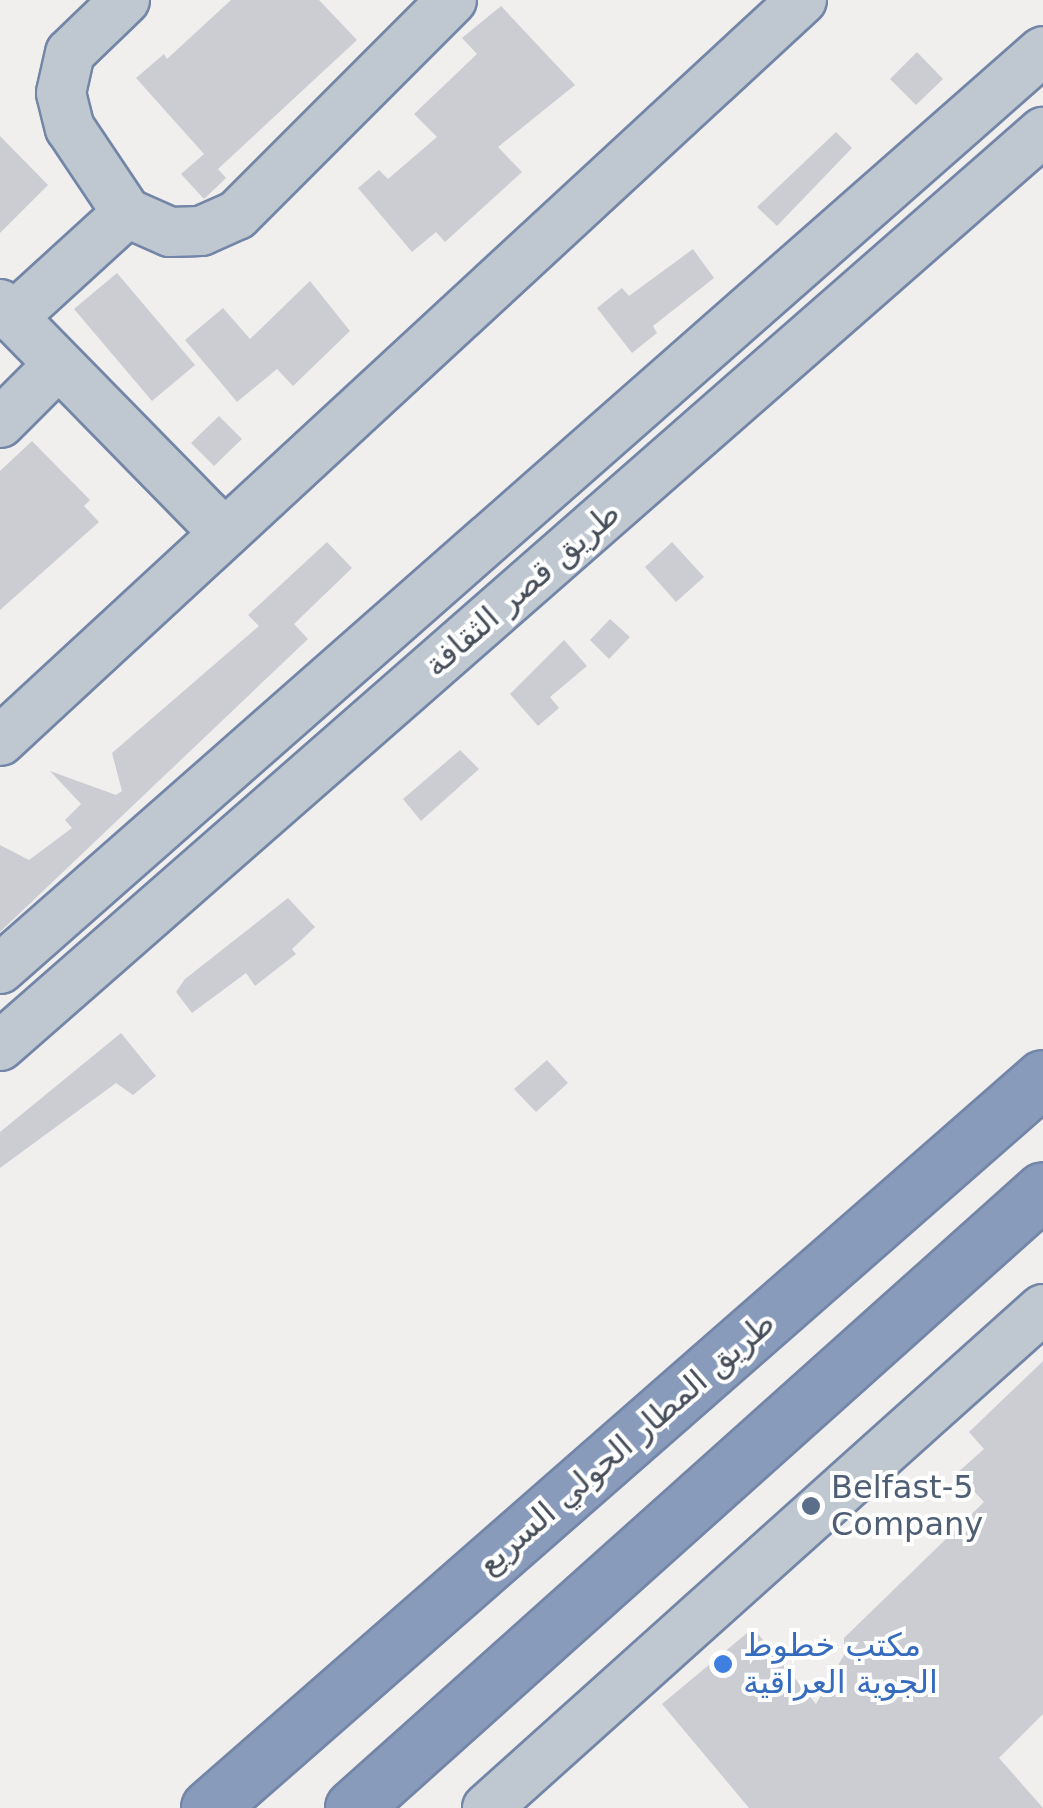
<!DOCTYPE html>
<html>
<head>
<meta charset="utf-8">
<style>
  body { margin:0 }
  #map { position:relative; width:1043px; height:1808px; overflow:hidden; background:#f1eeee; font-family:"DejaVu Sans",Cairo,sans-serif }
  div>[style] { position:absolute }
  .building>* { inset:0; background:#cbcdd3 }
  .roads { filter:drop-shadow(2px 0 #7386a7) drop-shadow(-2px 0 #7386a7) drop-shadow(0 2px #7386a7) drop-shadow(0 -2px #7386a7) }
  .minor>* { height:48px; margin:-24px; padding:0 24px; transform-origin:24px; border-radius:24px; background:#bfc7d0 }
  .highway>* { height:55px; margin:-27.5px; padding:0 27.5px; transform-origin:27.5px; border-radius:27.5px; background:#889bbb }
  .dots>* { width:28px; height:28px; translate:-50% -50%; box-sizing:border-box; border:5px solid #fff; border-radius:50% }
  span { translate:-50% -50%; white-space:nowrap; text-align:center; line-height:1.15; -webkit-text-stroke:8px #fff; paint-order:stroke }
  .street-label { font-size:32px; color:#474f5b }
  .service-label { font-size:32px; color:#4e5e75 }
  .left { translate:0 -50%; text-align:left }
  .shop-label { font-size:32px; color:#366cbe }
</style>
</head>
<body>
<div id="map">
  <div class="building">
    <i style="clip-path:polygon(231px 0,319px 0,357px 40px,218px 169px,226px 178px,204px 199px,181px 174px,204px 154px,136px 78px,164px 54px,167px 59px)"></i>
    <i style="clip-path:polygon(501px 6px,575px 85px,498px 147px,522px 172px,445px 242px,436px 232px,412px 252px,358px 188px,379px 170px,388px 179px,437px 137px,414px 114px,477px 54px,462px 38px)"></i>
    <i style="clip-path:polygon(917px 52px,943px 79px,916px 105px,890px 79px)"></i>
    <i style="clip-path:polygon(836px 132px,852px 148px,777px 226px,757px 207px)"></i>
    <i style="clip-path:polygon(0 136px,48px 185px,0 233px)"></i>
    <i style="clip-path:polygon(693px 249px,714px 278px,653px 326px,657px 333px,632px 353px,597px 308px,622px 288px,629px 296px)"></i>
    <i style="clip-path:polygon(117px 273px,195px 365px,152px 401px,74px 309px)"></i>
    <i style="clip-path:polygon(310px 281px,350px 331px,293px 386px,277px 369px,237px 402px,185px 340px,223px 308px,250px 339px)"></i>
    <i style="clip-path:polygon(219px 416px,242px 439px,214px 466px,191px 443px)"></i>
    <i style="clip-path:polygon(32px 441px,90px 500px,84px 506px,99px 522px,0 610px,0 471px)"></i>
    <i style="clip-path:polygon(327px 542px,352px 568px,294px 624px,308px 639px,0 932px,0 845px,29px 860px,72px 828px,65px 820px,81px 804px,50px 771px,116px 795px,122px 791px,112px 753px,259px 626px,248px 615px)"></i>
    <i style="clip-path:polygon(672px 542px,704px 577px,676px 602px,645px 567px)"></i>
    <i style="clip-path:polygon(610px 619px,630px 637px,609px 659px,590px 640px)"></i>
    <i style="clip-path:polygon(564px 640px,587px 666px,550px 697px,559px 708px,538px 726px,510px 694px)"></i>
    <i style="clip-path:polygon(460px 750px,479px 769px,421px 821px,403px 799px)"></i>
    <i style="clip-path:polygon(288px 898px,315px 927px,292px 949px,296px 954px,255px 986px,246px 973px,192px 1013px,176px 992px,185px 979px)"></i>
    <i style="clip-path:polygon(121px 1033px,156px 1076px,133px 1095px,116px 1083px,0 1168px,0 1132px)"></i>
    <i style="clip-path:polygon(547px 1060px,568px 1083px,536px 1112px,514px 1089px)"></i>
    <i style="clip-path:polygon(1043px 1361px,1043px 1714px,999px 1758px,1043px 1808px,749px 1808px,662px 1704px,753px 1628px,816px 1704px,844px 1655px,844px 1638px,984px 1502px,957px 1473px,984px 1449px,969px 1432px)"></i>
  </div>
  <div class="roads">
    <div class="minor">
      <i style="left:125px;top:0;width:76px;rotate:136.1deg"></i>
      <i style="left:70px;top:53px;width:41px;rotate:102.7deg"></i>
      <i style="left:61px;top:93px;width:36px;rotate:76deg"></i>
      <i style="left:70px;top:128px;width:102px;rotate:56.2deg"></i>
      <i style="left:127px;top:213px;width:47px;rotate:23.8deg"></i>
      <i style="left:170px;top:232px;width:31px;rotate:-2deg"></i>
      <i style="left:201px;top:231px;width:39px;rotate:-24deg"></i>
      <i style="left:237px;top:215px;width:304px;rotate:-45deg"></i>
      <i style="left:0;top:304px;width:319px;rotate:45.6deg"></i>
      <i style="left:12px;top:318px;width:156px;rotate:-42.4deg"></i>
      <i style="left:0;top:423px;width:81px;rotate:-45deg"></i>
      <i style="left:0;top:741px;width:1092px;rotate:-42.74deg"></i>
      <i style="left:0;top:969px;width:1389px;rotate:-41.35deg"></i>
      <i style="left:0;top:1046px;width:1387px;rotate:-41.23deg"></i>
      <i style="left:487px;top:1808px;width:747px;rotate:-41.91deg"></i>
    </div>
    <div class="highway">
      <i style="left:209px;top:1808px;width:1108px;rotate:-41.2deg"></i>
      <i style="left:353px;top:1808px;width:926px;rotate:-41.85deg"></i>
    </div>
  </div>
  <div class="dots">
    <i style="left:811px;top:1506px;background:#5c6f8a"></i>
    <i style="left:723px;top:1664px;background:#3f7fe0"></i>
  </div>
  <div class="street-label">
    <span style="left:522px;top:589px;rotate:-41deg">طريق قصر الثقافة</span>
    <span style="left:626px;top:1443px;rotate:-41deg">طريق المطار الحولي السريع</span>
  </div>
  <div class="service-label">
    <span class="left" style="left:831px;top:1506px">Belfast-5<br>Company</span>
  </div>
  <div class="shop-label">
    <span class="left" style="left:743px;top:1664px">مكتب خطوط<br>الجوية العراقية</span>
  </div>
</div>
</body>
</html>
